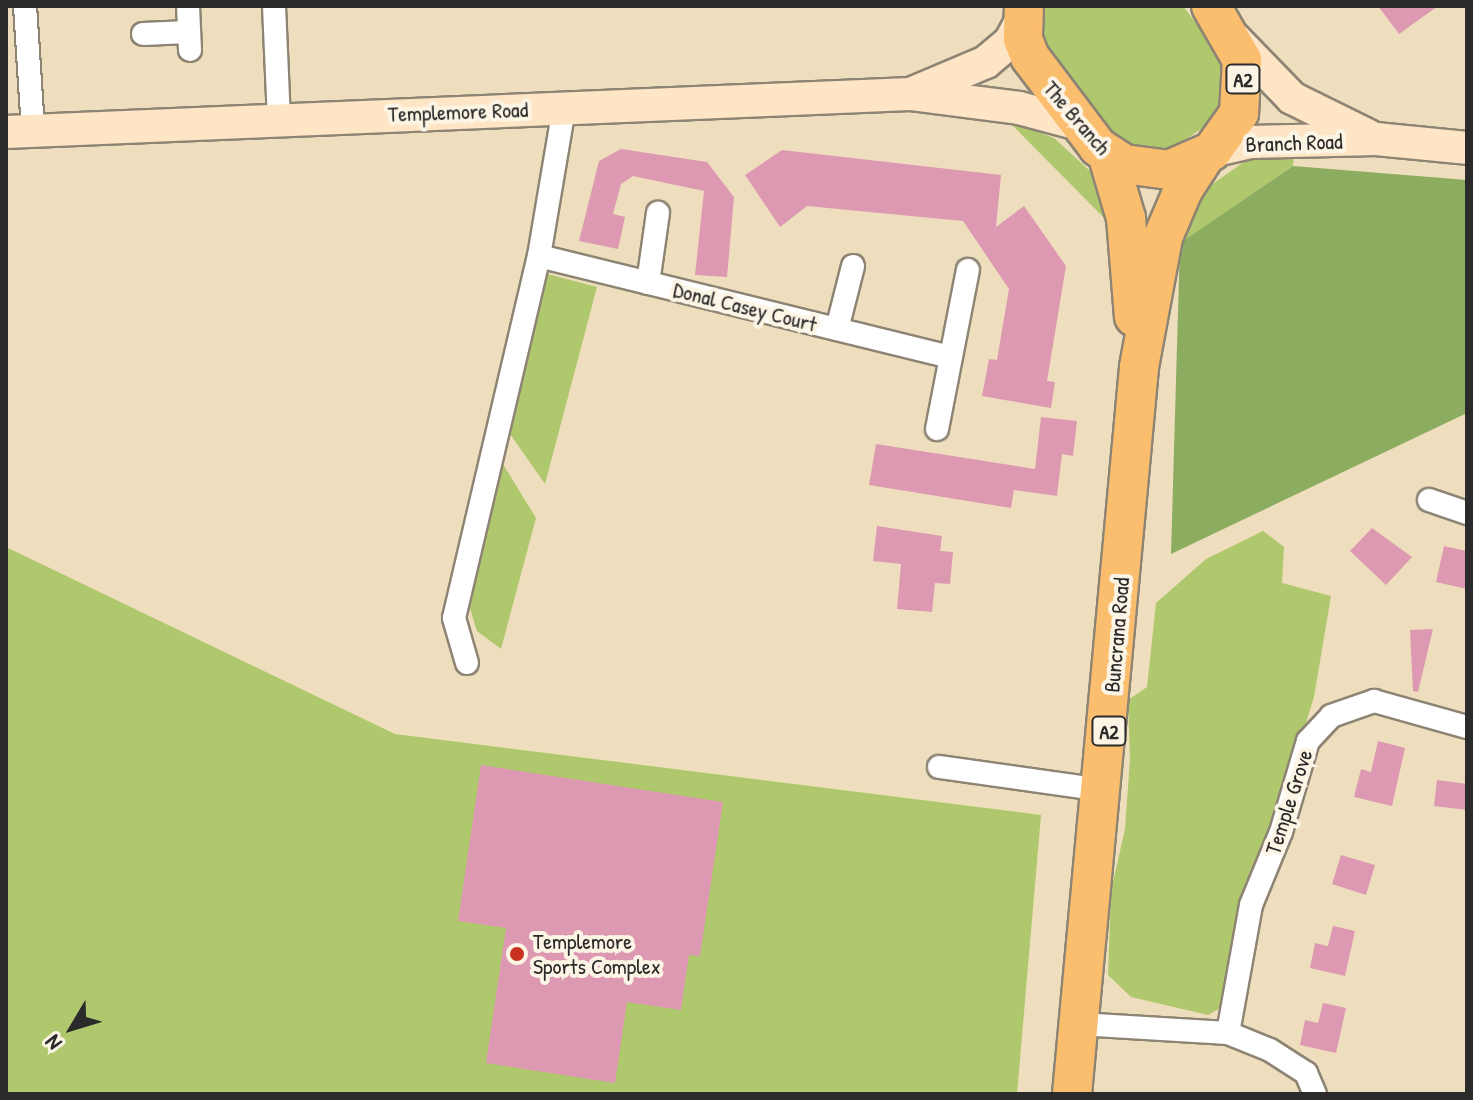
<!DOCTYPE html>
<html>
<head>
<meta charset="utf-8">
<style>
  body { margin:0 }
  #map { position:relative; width:1473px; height:1100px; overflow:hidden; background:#efdebd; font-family:"Patrick Hand",sans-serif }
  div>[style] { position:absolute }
  .green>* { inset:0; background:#b0c86d }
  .forest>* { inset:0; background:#8cac60 }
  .building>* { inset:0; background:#dc99b1 }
  .roads { filter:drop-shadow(2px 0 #8d8474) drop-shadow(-2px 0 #8d8474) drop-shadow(0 2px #8d8474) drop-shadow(0 -2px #8d8474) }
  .minor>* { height:22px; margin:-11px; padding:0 11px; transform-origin:11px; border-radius:11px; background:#fff }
  .secondary>* { height:32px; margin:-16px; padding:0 16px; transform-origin:16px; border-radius:16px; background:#fde5c5 }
  .trunk>* { height:38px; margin:-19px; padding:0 19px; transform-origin:19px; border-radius:19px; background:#fbbe6e }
  .dots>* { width:22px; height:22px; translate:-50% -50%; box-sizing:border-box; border:4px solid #fcf5e5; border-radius:50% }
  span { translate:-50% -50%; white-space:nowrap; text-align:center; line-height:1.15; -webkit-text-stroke:8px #fcf5e5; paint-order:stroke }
  .shield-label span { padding:2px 6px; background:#fcf5e5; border:2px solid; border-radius:6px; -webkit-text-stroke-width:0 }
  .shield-label { font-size:20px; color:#2b2b2b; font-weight:700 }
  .street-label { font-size:22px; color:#2b2b2b }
  .poi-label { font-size:22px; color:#2b2b2b }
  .left { translate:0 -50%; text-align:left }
  .frame { position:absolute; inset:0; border:8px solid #2b2b2b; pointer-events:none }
  .north { position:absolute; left:32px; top:988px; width:80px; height:80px; -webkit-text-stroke:6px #fcf5e5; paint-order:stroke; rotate:232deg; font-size:22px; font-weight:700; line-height:32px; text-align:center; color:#2b2b2b }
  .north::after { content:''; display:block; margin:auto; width:28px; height:36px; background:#2b2b2b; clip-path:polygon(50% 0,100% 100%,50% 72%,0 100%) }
</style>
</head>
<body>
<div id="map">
  <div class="green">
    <i style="clip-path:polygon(1038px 6px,1183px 6px,1219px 54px,1223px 86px,1214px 120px,1169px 151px,1126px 146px,1109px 136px,1045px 59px)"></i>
    <i style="clip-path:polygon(1007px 120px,1054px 138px,1090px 171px,1100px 183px,1113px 227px)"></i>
    <i style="clip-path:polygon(1276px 153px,1294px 155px,1293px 166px,1180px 243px,1204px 190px,1248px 159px)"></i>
    <i style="clip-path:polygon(544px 273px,597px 287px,545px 484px,510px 434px)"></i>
    <i style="clip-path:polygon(498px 456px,536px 518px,501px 649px,477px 631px,468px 602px)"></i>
    <i style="clip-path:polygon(1263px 531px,1284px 547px,1282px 583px,1331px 596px,1314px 697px,1281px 804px,1245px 887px,1224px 1006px,1208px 1015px,1131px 997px,1108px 975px,1111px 891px,1125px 829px,1130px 759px,1128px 700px,1147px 687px,1156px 603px,1206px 559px)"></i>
    <i style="clip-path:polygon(6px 547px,395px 734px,1041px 815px,1017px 1094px,6px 1094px)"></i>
  </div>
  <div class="forest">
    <i style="clip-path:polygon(1293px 166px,1467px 180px,1467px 413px,1171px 554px,1180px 243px)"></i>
  </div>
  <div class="building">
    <i style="clip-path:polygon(1378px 6px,1438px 6px,1399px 34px)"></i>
    <i style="clip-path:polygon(621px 149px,707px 162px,734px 197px,727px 277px,695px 275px,704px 191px,633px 176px,621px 184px,613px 214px,625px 217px,618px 249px,579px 241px,599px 161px)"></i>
    <i style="clip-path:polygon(782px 150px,1001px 175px,996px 227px,1024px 206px,1066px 266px,1047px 381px,1055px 382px,1051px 408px,982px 396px,989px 359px,997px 360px,1009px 289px,963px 221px,807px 206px,780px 227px,745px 175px)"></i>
    <i style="clip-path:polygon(1041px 417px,1077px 421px,1073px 456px,1062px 454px,1057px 496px,1014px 490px,1011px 508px,869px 485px,876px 444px,1035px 469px)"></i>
    <i style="clip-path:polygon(877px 526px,942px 536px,940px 551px,953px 552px,950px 584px,935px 583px,932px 612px,897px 609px,901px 564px,873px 561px)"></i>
    <i style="clip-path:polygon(1372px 528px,1412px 557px,1386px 585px,1350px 551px)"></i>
    <i style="clip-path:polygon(1444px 546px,1467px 551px,1467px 589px,1436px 582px)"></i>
    <i style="clip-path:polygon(1433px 629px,1418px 692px,1413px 691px,1410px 630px)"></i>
    <i style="clip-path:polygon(1378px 741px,1405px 748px,1392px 806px,1354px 797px,1361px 769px,1371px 772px)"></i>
    <i style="clip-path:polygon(481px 765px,723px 802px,700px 956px,689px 955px,681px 1010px,627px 1002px,615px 1083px,486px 1063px,506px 928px,458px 921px)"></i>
    <i style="clip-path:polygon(1437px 780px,1467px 784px,1467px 810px,1434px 806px)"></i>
    <i style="clip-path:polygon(1341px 855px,1375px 865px,1366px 895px,1332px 884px)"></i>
    <i style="clip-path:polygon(1333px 926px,1355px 931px,1345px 976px,1310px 968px,1315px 943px,1328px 946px)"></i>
    <i style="clip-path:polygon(1323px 1003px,1346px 1008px,1336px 1053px,1300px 1045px,1305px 1020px,1318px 1023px)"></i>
  </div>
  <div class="roads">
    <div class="minor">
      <i style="left:25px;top:6px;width:123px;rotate:86.3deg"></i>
      <i style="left:188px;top:6px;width:44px;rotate:87.4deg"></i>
      <i style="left:274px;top:6px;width:113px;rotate:87.5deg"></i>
      <i style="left:143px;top:34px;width:46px;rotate:-2.5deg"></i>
      <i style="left:539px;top:256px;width:424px;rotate:13.8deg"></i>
      <i style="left:648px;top:283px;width:71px;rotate:-81.9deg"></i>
      <i style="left:837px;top:329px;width:65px;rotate:-75.7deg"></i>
      <i style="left:937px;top:429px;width:162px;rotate:-79deg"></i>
      <i style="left:1429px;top:500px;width:40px;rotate:18.9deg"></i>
      <i style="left:467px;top:663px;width:47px;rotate:-106.1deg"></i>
      <i style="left:454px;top:618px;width:372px;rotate:-76.8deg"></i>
      <i style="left:539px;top:256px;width:150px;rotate:-80.4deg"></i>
      <i style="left:939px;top:767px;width:166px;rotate:8deg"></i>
      <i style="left:1079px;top:1024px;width:149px;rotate:3.5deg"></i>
      <i style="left:1228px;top:1033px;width:45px;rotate:22deg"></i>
      <i style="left:1270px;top:1050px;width:43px;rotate:32.6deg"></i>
      <i style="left:1306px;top:1073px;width:23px;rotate:67deg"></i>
      <i style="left:1228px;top:1033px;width:130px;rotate:-79.8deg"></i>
      <i style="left:1251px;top:905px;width:79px;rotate:-67.7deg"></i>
      <i style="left:1281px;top:832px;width:95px;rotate:-73.5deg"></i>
      <i style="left:1308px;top:741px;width:34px;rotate:-47deg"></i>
      <i style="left:1331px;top:716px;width:46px;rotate:-19.2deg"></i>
      <i style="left:1374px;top:701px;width:97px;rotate:15.6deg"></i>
    </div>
    <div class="secondary">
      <i style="left:1235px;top:39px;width:82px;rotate:46deg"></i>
      <i style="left:1292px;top:98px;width:86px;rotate:26.3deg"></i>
      <i style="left:913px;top:93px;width:79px;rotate:-23deg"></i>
      <i style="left:986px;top:62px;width:31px;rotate:-40deg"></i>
      <i style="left:1010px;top:42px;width:24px;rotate:-62deg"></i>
      <i style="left:6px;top:132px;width:905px;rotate:-2.41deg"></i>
      <i style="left:910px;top:94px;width:110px;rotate:7.3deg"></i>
      <i style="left:1019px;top:108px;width:62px;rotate:14.9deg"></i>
      <i style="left:1212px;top:151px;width:39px;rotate:-13deg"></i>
      <i style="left:1250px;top:142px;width:126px;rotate:-1.4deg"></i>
      <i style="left:1376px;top:139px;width:91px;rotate:5.6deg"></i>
    </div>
    <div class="trunk">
      <i style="left:1024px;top:6px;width:33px;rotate:92deg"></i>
      <i style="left:1023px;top:39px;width:19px;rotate:69deg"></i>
      <i style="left:1030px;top:57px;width:113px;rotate:52.9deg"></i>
      <i style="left:1098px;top:147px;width:31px;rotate:33deg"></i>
      <i style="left:1124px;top:164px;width:45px;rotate:7.6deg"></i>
      <i style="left:1169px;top:170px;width:47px;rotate:-23.8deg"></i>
      <i style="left:1212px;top:151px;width:47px;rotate:-54.6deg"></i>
      <i style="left:1239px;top:113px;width:53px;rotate:-86.8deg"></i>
      <i style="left:1242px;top:60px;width:62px;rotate:-119.9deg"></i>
      <i style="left:1108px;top:157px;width:64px;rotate:73.6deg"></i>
      <i style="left:1126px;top:218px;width:99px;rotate:85.4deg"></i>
      <i style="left:1072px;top:1094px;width:730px;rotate:-84.73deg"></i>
      <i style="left:1139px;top:367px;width:132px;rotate:-79.5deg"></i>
      <i style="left:1163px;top:237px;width:51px;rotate:-66.9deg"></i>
      <i style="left:1183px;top:190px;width:40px;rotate:-57.1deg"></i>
    </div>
  </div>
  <div class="dots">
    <i style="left:517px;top:954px;background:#c8321e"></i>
  </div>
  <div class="shield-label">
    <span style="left:1243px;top:79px">A2</span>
    <span style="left:1109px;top:731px">A2</span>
  </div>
  <div class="street-label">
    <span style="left:458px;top:112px;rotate:-2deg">Templemore Road</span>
    <span style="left:1077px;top:118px;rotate:49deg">The Branch</span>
    <span style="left:1294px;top:143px;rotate:-2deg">Branch Road</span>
    <span style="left:745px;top:307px;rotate:14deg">Donal Casey Court</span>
    <span style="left:1117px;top:635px;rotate:-85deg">Buncrana Road</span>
    <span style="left:1289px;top:802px;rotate:-72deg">Temple Grove</span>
  </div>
  <div class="poi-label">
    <span class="left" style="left:533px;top:954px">Templemore<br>Sports Complex</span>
  </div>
  <div class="frame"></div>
  <div class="north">N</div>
</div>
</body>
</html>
